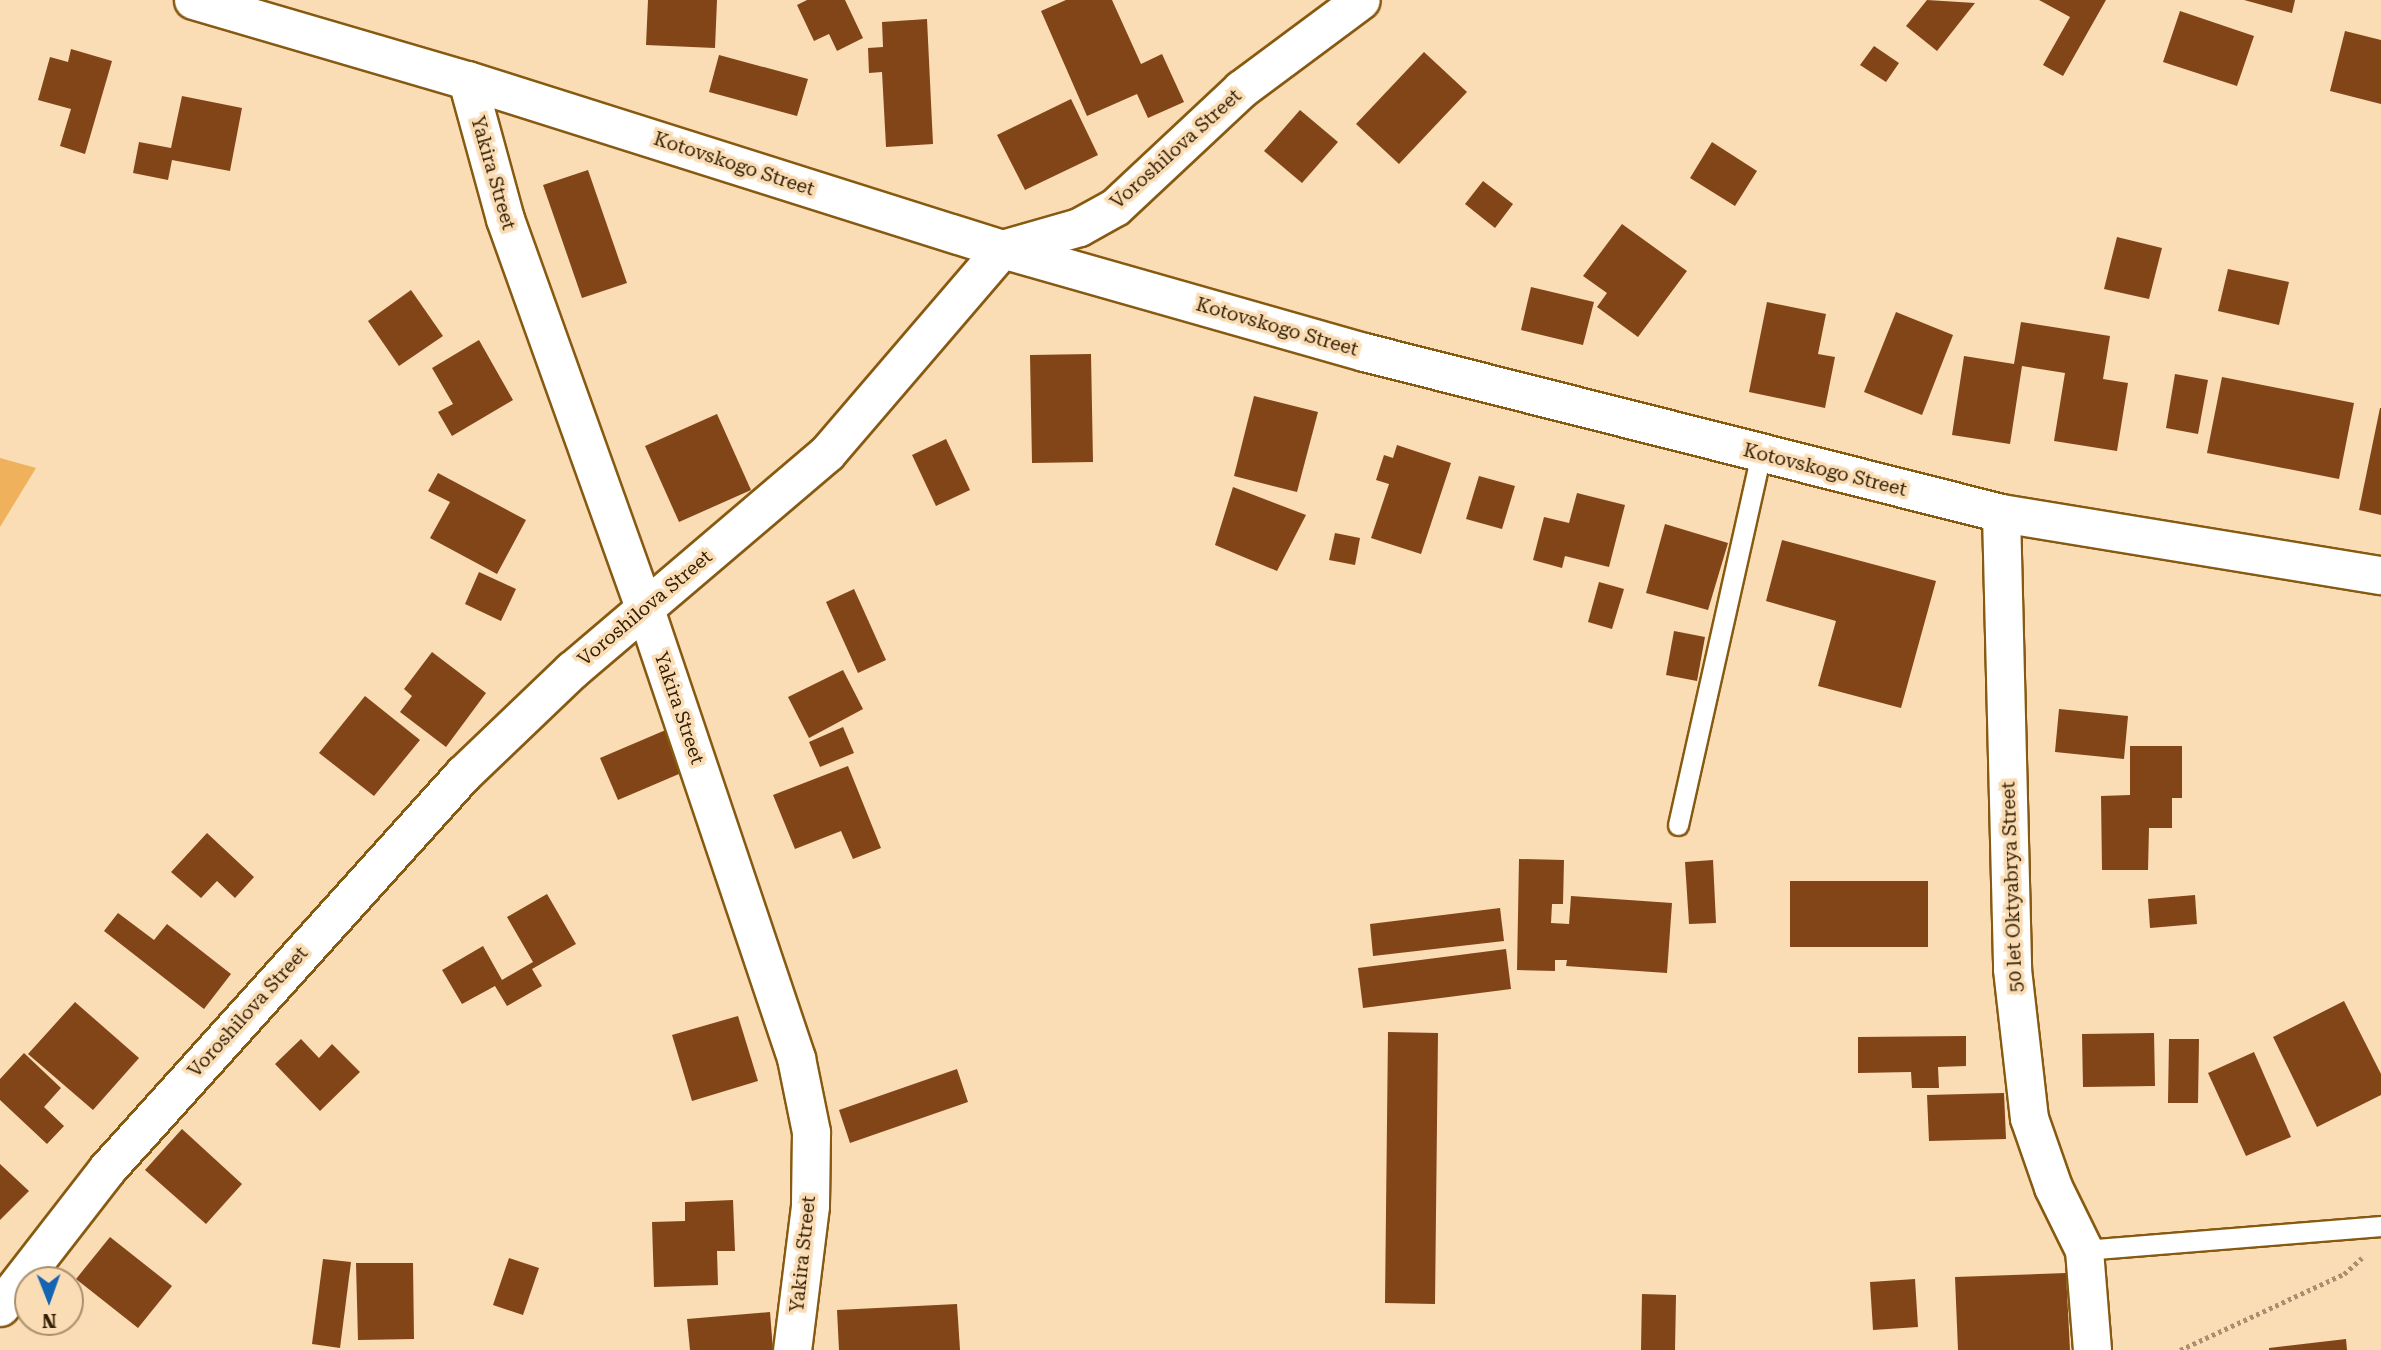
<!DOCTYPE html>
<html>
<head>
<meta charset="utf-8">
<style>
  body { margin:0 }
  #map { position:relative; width:2381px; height:1350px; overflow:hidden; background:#fadcb5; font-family:"Roboto Serif",serif }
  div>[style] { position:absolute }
  .green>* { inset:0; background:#efb15c }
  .building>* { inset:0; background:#824517 }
  .path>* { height:4.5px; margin-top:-2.25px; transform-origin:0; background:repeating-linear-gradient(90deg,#a98f6d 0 3.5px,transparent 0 7px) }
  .roads { filter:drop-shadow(2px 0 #875a11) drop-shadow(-2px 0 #875a11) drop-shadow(0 2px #875a11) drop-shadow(0 -2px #875a11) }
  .lane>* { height:19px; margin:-9.5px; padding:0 9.5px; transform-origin:9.5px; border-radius:9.5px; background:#fff }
  .street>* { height:37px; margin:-18.5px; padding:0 18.5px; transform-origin:18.5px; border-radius:18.5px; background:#fff }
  span { translate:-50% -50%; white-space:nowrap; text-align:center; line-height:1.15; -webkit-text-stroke:7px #fadcb5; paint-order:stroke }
  .street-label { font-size:19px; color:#301d02 }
  .north { position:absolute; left:14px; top:1266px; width:70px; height:70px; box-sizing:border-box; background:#fadcb5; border:2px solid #a9906d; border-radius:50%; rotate:179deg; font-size:19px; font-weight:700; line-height:28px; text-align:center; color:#301d02 }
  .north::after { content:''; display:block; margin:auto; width:24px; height:32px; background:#1364b2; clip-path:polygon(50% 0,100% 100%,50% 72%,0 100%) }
</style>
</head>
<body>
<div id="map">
  <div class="green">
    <i style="clip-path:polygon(0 458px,36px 468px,0 527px)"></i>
  </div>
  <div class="building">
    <i style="clip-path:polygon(648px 0,717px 0,715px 48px,646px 45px)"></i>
    <i style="clip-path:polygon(807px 0,845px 0,863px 38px,837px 51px,829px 34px,814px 41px,797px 5px)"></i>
    <i style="clip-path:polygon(1066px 0,1112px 0,1141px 64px,1162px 54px,1184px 102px,1148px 118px,1137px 94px,1087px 116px,1041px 11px)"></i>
    <i style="clip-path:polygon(1927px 0,1975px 3px,1937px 51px,1906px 26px)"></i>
    <i style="clip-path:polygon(2039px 0,2106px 0,2063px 76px,2043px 65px,2070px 17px)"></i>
    <i style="clip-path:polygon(2244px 0,2295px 0,2292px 13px)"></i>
    <i style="clip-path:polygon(2180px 11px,2254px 36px,2237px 86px,2163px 62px)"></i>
    <i style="clip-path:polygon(927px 19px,933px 144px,886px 147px,882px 72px,869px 73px,868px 48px,883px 47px,882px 22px)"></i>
    <i style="clip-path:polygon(2345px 31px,2381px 40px,2381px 104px,2330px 91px)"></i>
    <i style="clip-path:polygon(1874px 46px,1899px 63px,1886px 82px,1860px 65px)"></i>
    <i style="clip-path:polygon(71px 49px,112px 61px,85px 154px,60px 146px,71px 109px,38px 100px,50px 57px,68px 62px)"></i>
    <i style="clip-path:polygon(1424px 52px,1467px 92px,1399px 164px,1356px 124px)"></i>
    <i style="clip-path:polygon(719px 55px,808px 79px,797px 116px,709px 92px)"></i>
    <i style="clip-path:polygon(182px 96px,242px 108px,230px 171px,172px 160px,168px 180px,133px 173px,139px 142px,171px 148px)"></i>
    <i style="clip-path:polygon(1071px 99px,1098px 155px,1025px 190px,997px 135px)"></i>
    <i style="clip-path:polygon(1300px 110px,1338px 142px,1302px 183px,1264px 151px)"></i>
    <i style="clip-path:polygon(1712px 142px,1757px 171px,1735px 206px,1690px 178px)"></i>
    <i style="clip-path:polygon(588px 170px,627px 283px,582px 298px,543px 185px)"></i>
    <i style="clip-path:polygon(1483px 181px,1513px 204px,1495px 228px,1465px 204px)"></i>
    <i style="clip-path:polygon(1622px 224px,1687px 271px,1638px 337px,1597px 307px,1607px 293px,1583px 276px)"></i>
    <i style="clip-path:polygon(2117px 237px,2162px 248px,2149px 299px,2104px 289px)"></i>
    <i style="clip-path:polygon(2228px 269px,2289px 282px,2279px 325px,2218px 311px)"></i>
    <i style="clip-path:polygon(1531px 287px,1594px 302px,1583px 345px,1521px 330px)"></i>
    <i style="clip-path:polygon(411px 290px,443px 336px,399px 366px,368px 321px)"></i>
    <i style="clip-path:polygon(1767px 302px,1826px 314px,1818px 354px,1835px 357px,1825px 408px,1749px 392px)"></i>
    <i style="clip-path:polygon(1896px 312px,1953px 335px,1922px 415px,1864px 392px)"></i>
    <i style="clip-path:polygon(2021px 322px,2110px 336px,2103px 379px,2128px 383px,2117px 451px,2054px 441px,2065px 373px,2022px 366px,2010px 444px,1952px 435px,1964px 356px,2014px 364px)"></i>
    <i style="clip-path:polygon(479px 340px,513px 400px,452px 436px,438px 412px,453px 404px,432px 368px)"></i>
    <i style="clip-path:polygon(1091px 354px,1093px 462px,1032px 463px,1030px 355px)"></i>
    <i style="clip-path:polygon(2175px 374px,2208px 380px,2198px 434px,2166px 428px)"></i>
    <i style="clip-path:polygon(2222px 377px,2354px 403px,2339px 479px,2207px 453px)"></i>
    <i style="clip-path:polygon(1254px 396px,1318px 412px,1297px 492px,1234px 476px)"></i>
    <i style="clip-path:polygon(2380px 408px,2381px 408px,2381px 515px,2359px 510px)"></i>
    <i style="clip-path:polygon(717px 414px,751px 490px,679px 522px,645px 446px)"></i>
    <i style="clip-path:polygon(946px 439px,970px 490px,936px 506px,912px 455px)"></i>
    <i style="clip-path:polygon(1397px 445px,1451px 463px,1421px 554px,1371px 538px,1389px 484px,1376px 480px,1384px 455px,1393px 458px)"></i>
    <i style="clip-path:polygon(438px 473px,526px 520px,497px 574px,430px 538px,450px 502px,428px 491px)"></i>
    <i style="clip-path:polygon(1479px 476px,1515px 486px,1502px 529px,1466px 519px)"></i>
    <i style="clip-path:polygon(1233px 487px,1306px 515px,1277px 571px,1215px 545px)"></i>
    <i style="clip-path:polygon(1577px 493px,1625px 505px,1609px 567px,1565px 556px,1562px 568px,1533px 560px,1544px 517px,1569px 523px)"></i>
    <i style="clip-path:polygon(1665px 524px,1728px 543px,1708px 610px,1646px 593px)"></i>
    <i style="clip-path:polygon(1335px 533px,1360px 538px,1355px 565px,1329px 560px)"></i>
    <i style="clip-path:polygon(1782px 540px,1936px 581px,1901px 708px,1818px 686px,1836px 621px,1766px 601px)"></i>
    <i style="clip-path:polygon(479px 572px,516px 589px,501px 621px,465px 604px)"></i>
    <i style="clip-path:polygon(1599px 582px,1624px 589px,1612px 629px,1588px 622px)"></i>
    <i style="clip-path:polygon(854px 589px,886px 660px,858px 673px,826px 602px)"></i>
    <i style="clip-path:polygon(1674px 631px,1705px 637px,1697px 681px,1666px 675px)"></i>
    <i style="clip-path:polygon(432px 652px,486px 693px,446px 747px,400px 712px,412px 696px,404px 689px)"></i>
    <i style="clip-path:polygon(843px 670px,863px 709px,809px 738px,788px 697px)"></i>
    <i style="clip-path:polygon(365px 696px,420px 740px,374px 796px,319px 753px)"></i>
    <i style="clip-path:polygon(2059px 709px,2128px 716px,2124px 759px,2055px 752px)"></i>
    <i style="clip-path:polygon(843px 727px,854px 753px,820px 767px,809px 742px)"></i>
    <i style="clip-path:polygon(668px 729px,686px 771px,618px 800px,600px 758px)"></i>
    <i style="clip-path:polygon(2130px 746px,2182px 746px,2182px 798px,2172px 798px,2172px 828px,2149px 828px,2148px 870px,2102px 870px,2101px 796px,2130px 795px)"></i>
    <i style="clip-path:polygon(848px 766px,881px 848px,853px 859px,841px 831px,795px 849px,773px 795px)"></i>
    <i style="clip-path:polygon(207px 833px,254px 877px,235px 898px,217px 881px,201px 898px,171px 872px)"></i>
    <i style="clip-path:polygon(1519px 859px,1564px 860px,1563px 904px,1552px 904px,1551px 923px,1569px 924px,1571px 896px,1672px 903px,1667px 973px,1566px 966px,1567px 960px,1555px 960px,1555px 971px,1517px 970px)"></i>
    <i style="clip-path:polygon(1713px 860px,1716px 923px,1689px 924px,1685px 862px)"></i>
    <i style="clip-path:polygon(1790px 881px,1928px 881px,1928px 947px,1790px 947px)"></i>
    <i style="clip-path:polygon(547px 894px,576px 944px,532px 969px,542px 986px,507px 1006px,495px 986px,462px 1004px,442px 970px,483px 946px,502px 980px,533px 962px,507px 917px)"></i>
    <i style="clip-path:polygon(2195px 895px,2197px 924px,2150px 928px,2148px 899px)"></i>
    <i style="clip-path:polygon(1500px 908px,1504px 941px,1373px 956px,1370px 924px)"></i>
    <i style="clip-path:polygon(118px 913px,154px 940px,167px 924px,231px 974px,204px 1009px,104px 931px)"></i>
    <i style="clip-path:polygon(1506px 949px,1511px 989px,1363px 1008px,1358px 968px)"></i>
    <i style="clip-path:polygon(2344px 1001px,2381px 1074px,2381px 1095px,2317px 1127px,2273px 1037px)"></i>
    <i style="clip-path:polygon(75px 1002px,139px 1058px,93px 1110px,28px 1054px)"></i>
    <i style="clip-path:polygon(738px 1016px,758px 1081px,692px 1101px,672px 1035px)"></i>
    <i style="clip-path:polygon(1388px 1032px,1438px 1033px,1435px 1304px,1385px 1303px)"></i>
    <i style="clip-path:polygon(2154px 1033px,2155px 1086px,2083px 1087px,2082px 1034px)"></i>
    <i style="clip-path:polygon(1966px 1036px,1966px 1066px,1938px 1067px,1939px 1088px,1912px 1088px,1911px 1072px,1858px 1073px,1858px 1037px)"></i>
    <i style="clip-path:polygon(301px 1039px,319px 1058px,332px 1044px,360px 1072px,320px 1111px,275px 1064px)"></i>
    <i style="clip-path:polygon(2169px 1039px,2199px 1039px,2198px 1103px,2168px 1103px)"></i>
    <i style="clip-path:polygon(2254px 1052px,2291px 1137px,2246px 1156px,2208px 1073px)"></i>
    <i style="clip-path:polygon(24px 1053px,61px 1088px,44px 1107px,64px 1126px,47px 1144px,0 1100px,0 1079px)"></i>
    <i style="clip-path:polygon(957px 1069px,968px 1102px,850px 1143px,839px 1110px)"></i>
    <i style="clip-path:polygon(2004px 1093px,2006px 1139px,1929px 1141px,1927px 1095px)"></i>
    <i style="clip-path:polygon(182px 1129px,242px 1184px,206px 1224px,145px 1170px)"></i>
    <i style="clip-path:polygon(0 1164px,29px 1191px,0 1220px)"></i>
    <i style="clip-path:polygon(733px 1200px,735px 1251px,717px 1251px,718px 1285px,654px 1287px,652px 1222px,685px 1221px,685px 1202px)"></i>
    <i style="clip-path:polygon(110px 1237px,172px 1286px,138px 1328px,76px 1279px)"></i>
    <i style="clip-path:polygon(509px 1258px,539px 1268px,523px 1315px,493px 1305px)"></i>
    <i style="clip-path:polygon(323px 1259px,351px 1262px,340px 1348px,312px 1344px)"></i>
    <i style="clip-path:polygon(356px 1263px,413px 1263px,414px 1339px,358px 1340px)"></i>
    <i style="clip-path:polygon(2066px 1273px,2070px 1350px,1958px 1350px,1955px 1277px)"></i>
    <i style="clip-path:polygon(1915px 1279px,1918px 1327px,1873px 1330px,1870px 1282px)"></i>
    <i style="clip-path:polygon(1642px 1294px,1676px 1295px,1675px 1350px,1641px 1350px)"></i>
    <i style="clip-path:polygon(957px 1304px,960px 1350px,839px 1350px,837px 1310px)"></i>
    <i style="clip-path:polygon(770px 1312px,773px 1350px,690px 1350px,687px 1319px)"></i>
    <i style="clip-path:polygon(2346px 1339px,2347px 1350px,2269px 1350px,2269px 1348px)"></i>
  </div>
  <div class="path">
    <i style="left:2180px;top:1350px;width:181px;rotate:-24.9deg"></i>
    <i style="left:2344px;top:1274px;width:24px;rotate:-42deg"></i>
  </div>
  <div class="roads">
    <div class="lane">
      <i style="left:1678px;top:825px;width:379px;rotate:-77.4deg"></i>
      <i style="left:2084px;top:1250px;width:298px;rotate:-4.6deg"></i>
    </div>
    <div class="street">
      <i style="left:193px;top:0;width:285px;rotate:16.3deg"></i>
      <i style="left:467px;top:80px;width:561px;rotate:17.53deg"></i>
      <i style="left:1002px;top:249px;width:376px;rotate:15.9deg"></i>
      <i style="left:1364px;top:352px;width:657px;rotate:14.18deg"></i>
      <i style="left:2001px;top:513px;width:385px;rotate:9.3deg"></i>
      <i style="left:467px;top:80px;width:144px;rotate:74.7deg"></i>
      <i style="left:505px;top:219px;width:414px;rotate:70.3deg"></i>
      <i style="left:645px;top:609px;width:474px;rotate:71.4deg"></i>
      <i style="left:796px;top:1058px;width:76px;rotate:78.5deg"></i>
      <i style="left:811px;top:1132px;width:74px;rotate:90.8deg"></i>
      <i style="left:810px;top:1206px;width:145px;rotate:97.1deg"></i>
      <i style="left:2001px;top:513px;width:456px;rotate:88.6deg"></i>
      <i style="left:2012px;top:969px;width:150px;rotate:83.5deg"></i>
      <i style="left:2029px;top:1118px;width:73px;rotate:70.8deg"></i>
      <i style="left:2053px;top:1187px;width:70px;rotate:63.8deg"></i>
      <i style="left:2084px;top:1250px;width:100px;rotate:85.4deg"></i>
      <i style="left:0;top:1307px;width:175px;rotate:-52.2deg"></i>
      <i style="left:107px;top:1169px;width:532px;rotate:-47.97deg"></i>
      <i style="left:463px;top:774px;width:151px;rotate:-43.7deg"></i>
      <i style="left:572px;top:670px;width:335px;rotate:-40.4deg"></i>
      <i style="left:827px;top:453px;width:269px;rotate:-49.4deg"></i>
      <i style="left:1002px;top:249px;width:80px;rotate:-15.9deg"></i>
      <i style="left:1079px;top:227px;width:41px;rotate:-29.1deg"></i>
      <i style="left:1115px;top:207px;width:173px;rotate:-43.1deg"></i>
      <i style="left:1241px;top:89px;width:149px;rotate:-36.6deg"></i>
    </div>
  </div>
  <div class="street-label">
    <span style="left:1176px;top:149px;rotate:-42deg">Voroshilova Street</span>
    <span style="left:734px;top:164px;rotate:18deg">Kotovskogo Street</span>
    <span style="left:493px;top:173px;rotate:74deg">Yakira Street</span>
    <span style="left:1277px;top:327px;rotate:16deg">Kotovskogo Street</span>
    <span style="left:1825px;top:470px;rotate:14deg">Kotovskogo Street</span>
    <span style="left:645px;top:608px;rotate:-40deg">Voroshilova Street</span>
    <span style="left:679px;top:708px;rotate:71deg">Yakira Street</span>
    <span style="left:2012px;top:887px;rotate:-92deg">50 let Oktyabrya Street</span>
    <span style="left:248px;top:1012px;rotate:-48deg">Voroshilova Street</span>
    <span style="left:803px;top:1254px;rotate:-84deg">Yakira Street</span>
  </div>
  <div class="north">N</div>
</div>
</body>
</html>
